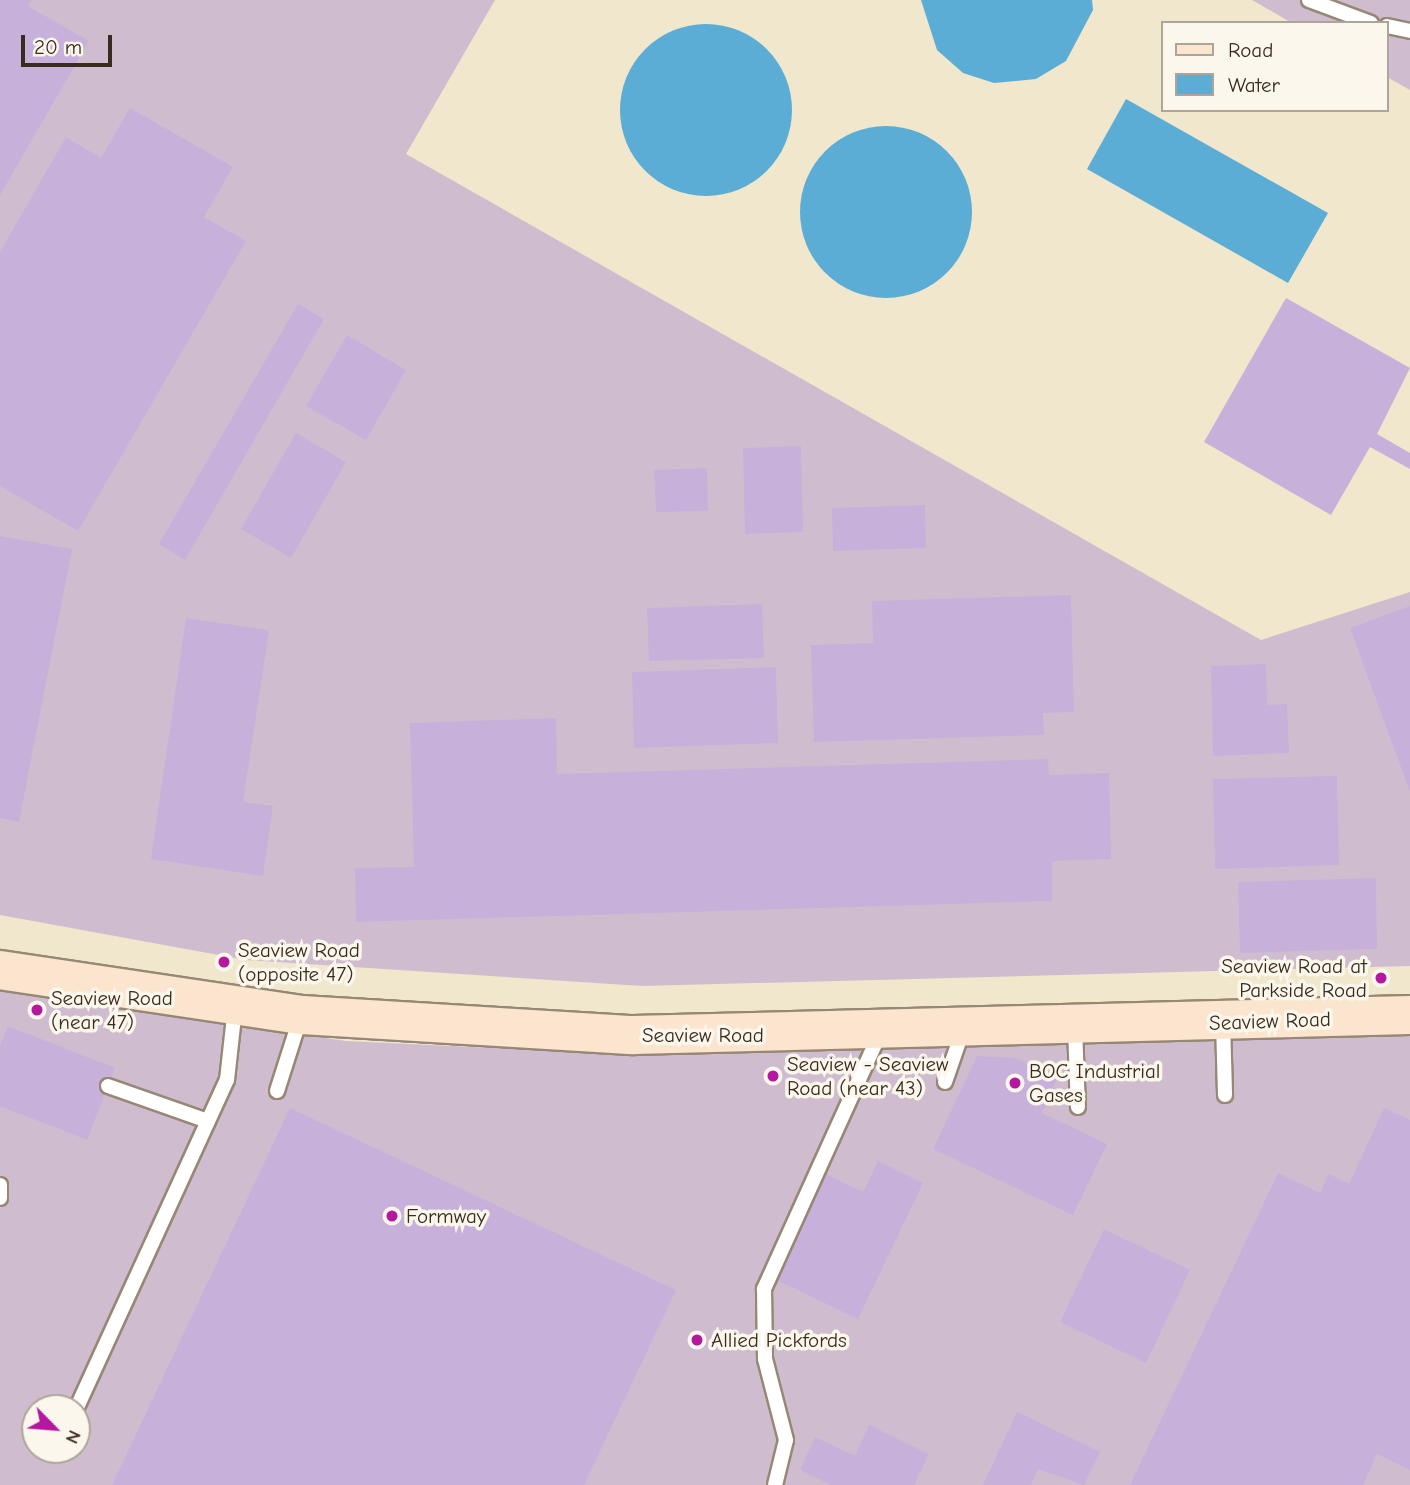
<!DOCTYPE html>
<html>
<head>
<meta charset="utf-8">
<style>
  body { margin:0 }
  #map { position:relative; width:1410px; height:1485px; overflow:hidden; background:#f0e7cc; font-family:"Comic Neue",sans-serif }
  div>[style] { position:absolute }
  .industrial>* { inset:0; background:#cfbdcf }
  .water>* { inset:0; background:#5badd6 }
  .round { border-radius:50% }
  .building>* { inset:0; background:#c7b1da }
  .roads { filter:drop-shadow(2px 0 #968875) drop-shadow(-2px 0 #968875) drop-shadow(0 2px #968875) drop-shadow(0 -2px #968875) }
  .service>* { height:14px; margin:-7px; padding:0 7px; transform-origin:7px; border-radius:7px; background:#fff }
  .secondary>* { height:38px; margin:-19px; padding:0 19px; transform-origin:19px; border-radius:19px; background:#fbe5cf }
  .dots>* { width:19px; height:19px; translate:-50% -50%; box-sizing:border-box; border:4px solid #fbf7ec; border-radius:50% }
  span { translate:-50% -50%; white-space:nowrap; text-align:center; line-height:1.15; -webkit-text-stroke:7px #fbf7ec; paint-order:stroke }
  .poi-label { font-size:21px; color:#3b2a1e }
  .left { translate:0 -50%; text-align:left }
  .right { translate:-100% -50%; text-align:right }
  .street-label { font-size:21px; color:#3b2a1e }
  .legend { position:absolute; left:1161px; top:21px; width:228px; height:91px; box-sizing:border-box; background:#fbf7ec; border:2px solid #aea59a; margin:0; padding:9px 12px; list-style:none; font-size:21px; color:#3b2a1e }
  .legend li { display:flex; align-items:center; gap:14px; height:35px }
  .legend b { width:35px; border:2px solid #aea59a }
  .north { position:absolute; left:21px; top:1394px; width:70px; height:70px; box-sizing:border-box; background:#fbf7ec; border:2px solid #aea59a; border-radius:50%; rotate:115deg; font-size:19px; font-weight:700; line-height:28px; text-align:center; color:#3b2a1e }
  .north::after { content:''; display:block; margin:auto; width:24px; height:32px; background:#b5179e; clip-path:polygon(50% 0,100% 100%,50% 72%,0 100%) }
  .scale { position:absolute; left:21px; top:35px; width:91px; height:32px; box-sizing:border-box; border:4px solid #3b2a1e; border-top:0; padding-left:9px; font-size:21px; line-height:24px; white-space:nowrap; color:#3b2a1e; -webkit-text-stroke:5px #fbf7ec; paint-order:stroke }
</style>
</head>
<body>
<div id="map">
  <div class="industrial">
    <i style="clip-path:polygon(0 0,495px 0,406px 154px,1261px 640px,1410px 592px,1410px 966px,642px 986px,246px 960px,0 915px)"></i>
    <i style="clip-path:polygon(1252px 0,1410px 0,1410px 90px,1387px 77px,1387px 23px,1292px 23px)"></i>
    <i style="clip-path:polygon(evenodd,0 990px,346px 1041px,645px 1055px,1410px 1036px,1410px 1485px,0 1485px,0 990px,35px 1408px,77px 1408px,77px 1450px,35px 1450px,35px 1408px)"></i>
  </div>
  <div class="water">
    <i style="clip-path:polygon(921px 0,1092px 0,1093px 10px,1066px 61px,1036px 79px,994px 83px,963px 73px,937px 50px)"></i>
    <i class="round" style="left:620px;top:24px;width:172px;height:172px"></i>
    <i style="clip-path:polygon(1126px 99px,1328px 213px,1288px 283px,1087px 169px)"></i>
    <i class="round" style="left:800px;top:126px;width:172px;height:172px"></i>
  </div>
  <div class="building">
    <i style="clip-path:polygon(0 0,32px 0,28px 6px,89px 41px,0 195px)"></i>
    <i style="clip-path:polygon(130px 108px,233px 167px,204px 217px,246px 241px,78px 531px,0 486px,0 252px,66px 137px,101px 158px)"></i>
    <i style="clip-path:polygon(1286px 298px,1410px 368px,1377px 434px,1410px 453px,1410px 469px,1370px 447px,1331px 515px,1204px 442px)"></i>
    <i style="clip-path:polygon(298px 304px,324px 319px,185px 560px,159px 544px)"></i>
    <i style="clip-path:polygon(347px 335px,406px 370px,366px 440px,306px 406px)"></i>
    <i style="clip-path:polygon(296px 433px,346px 462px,291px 558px,241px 529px)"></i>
    <i style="clip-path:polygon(801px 446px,803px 532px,745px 534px,743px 448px)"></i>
    <i style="clip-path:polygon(707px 468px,708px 511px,656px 512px,654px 470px)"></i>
    <i style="clip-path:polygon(925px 505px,926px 548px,833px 551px,832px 508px)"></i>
    <i style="clip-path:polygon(0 536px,72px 549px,19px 822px,0 818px)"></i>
    <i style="clip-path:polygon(1071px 595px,1074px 712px,1043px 713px,1044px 735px,814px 742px,811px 645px,873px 643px,872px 601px)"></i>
    <i style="clip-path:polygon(762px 604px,764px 658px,649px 661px,647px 608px)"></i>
    <i style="clip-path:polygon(1410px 606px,1410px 792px,1350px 628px)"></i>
    <i style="clip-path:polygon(186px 618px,269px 630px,243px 802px,273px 806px,263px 876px,151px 859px)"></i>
    <i style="clip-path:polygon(1266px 664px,1267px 705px,1287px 704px,1289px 753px,1213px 756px,1211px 666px)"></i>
    <i style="clip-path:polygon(776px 667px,778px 743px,634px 748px,632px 672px)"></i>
    <i style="clip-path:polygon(556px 718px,557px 774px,1048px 759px,1049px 775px,1109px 773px,1111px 859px,1052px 861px,1052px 901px,356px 922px,355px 868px,414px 867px,410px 723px)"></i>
    <i style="clip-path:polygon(1337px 776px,1339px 865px,1215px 869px,1213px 779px)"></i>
    <i style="clip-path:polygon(1376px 878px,1377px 949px,1240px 953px,1238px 882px)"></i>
    <i style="clip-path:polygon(8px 1026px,115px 1068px,87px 1140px,0 1106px,0 1045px)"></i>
    <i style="clip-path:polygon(977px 1056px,1015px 1058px,1057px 1078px,1042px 1113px,1107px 1144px,1073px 1215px,933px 1149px)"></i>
    <i style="clip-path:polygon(290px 1108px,676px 1290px,584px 1485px,112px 1485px)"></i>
    <i style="clip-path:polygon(1384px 1108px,1410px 1120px,1410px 1470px,1377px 1454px,1363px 1485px,1130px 1485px,1278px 1173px,1320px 1193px,1329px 1174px,1349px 1184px)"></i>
    <i style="clip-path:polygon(878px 1161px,923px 1183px,858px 1319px,774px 1279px,824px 1173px,863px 1192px)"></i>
    <i style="clip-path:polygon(1104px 1229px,1190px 1270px,1146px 1363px,1060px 1322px)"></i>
    <i style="clip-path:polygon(1017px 1412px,1100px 1452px,1084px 1485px,1038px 1469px,1031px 1485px,983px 1485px)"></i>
    <i style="clip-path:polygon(869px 1425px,929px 1454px,914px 1485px,831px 1485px,800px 1470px,815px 1437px,855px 1456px)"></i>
  </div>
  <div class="roads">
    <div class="service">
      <i style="left:1309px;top:0;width:66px;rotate:20.4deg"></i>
      <i style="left:1387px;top:26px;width:24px;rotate:12deg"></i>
      <i style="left:1223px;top:1022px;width:73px;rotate:88.4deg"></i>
      <i style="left:1075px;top:1027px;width:80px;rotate:87.9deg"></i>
      <i style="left:945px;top:1082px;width:55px;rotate:-70.9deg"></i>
      <i style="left:108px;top:1086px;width:106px;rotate:19.3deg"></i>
      <i style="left:277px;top:1091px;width:79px;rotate:-72.3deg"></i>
      <i style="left:0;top:1185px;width:13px;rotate:90deg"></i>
      <i style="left:78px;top:1405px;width:358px;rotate:-65.4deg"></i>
      <i style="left:227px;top:1080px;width:72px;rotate:-83.7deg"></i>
      <i style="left:775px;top:1485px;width:46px;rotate:-76.3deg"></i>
      <i style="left:786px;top:1440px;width:84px;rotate:-104.5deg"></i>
      <i style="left:765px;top:1359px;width:70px;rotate:-90.8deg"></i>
      <i style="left:764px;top:1289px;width:281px;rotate:-65.6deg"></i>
    </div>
    <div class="secondary">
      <i style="left:0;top:970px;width:305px;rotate:8.5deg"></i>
      <i style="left:302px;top:1015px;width:332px;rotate:3.5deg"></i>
      <i style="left:633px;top:1035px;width:777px;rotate:-1.47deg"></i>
    </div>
  </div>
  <div class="dots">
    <i style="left:224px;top:962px;background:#b5179e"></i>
    <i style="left:1381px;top:978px;background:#b5179e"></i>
    <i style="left:37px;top:1010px;background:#b5179e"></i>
    <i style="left:773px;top:1076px;background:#b5179e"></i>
    <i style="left:1015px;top:1083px;background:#b5179e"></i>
    <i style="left:392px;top:1216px;background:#b5179e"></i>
    <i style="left:697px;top:1340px;background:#b5179e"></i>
  </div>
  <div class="poi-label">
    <span class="left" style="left:238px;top:962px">Seaview Road<br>(opposite 47)</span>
    <span class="right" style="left:1367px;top:978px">Seaview Road at<br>Parkside Road</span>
    <span class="left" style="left:51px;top:1010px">Seaview Road<br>(near 47)</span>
    <span class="left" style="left:787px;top:1076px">Seaview - Seaview<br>Road (near 43)</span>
    <span class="left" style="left:1029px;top:1083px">BOC Industrial<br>Gases</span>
    <span class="left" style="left:406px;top:1216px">Formway</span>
    <span class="left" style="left:711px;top:1340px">Allied Pickfords</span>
  </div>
  <div class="street-label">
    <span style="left:1270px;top:1021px;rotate:-2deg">Seaview Road</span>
    <span style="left:703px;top:1035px">Seaview Road</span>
  </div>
  <ul class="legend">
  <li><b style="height:9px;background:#fbe5cf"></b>Road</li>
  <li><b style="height:19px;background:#5badd6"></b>Water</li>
  </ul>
  <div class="north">N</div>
  <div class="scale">20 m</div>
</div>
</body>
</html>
